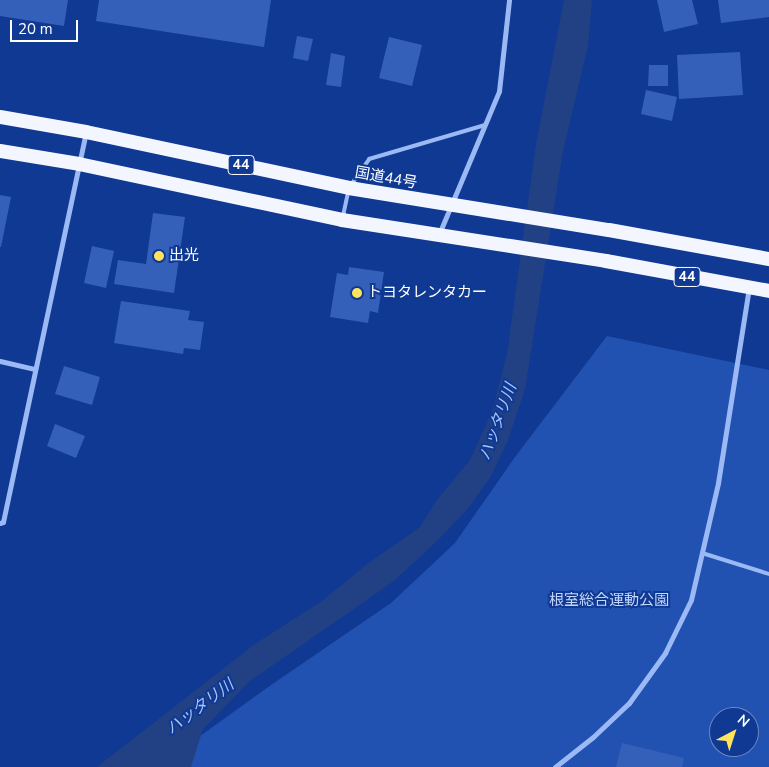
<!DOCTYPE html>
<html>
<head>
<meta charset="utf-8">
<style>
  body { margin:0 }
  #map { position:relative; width:769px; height:767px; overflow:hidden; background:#0f3992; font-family:"Nunito Sans","Noto Sans JP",sans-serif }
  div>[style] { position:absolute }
  .green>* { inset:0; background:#2152b2 }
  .water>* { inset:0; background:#224185 }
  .building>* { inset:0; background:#3460ba }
  .service>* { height:4px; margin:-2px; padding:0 2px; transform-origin:2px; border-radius:2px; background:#9bb9f4 }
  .minor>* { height:5px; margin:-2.5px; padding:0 2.5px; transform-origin:2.5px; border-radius:2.5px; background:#9bb9f4 }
  .trunk>* { height:14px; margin:-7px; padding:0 7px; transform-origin:7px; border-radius:7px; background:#f4f6ff }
  .dots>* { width:14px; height:14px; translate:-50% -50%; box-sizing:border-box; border:2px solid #0f3992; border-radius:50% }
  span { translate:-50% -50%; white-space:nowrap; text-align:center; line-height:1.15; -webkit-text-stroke:4px #0f3992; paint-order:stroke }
  .shield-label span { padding:1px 4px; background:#0f3992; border:1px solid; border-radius:4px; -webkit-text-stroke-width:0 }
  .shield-label { font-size:14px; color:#fff; font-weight:700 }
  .street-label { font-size:15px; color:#fff }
  .poi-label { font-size:15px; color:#fff }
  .left { translate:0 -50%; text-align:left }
  .park-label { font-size:15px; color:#c3d7fe }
  .water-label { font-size:16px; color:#a7c4fb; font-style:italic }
  .north { position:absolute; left:709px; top:707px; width:50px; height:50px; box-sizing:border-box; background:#0f3992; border:1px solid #6f88be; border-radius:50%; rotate:40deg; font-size:14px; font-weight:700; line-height:20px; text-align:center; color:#fff }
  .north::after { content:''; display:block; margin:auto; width:18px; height:22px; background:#ffe35e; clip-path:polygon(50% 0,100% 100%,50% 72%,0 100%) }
  .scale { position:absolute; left:10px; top:20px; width:68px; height:22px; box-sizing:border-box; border:2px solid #fff; border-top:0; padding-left:6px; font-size:15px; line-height:18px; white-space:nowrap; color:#fff; -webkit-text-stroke:4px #0f3992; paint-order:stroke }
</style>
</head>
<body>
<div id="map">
  <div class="green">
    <i style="clip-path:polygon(evenodd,607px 336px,769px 370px,769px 767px,157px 767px,271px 685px,391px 603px,455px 543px,515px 457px,607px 336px,719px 717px,749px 717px,749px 747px,719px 747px,719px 717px)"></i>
  </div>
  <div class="water">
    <i style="clip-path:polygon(564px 0,592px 0,588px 46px,563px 151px,525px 389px,508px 440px,491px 476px,470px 506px,440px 538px,394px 581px,250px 681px,203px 729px,191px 767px,97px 767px,255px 644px,322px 601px,366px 565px,420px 527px,436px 501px,470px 460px,492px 412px,507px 354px,536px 144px)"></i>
  </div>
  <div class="building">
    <i style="clip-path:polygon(0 0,68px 0,64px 26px,0 16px)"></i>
    <i style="clip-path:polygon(99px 0,271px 0,264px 47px,96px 21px)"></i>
    <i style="clip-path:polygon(657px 0,692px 0,698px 24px,664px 32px)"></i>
    <i style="clip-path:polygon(718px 0,769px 0,769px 17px,721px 23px)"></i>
    <i style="clip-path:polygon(297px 36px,313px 39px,308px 61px,293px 58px)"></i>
    <i style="clip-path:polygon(389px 37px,422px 45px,412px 86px,379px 78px)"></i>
    <i style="clip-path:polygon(740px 52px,743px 95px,679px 99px,677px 55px)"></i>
    <i style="clip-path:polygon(331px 53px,345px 56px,341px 87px,326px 85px)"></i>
    <i style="clip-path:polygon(649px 65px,668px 65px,668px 86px,648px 86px)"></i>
    <i style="clip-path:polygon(646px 90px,677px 97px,672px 121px,641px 114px)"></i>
    <i style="clip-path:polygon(0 195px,11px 197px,1px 247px,0 247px)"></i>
    <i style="clip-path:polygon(153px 213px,185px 217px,174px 293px,114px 284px,118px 260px,146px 264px)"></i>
    <i style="clip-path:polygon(92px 246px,114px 251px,106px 288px,84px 283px)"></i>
    <i style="clip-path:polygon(349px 267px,384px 272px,378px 313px,370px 311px,368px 323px,330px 317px,337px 273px,348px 275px)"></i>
    <i style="clip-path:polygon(121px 301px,190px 311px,188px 320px,204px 322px,200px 350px,184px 348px,183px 354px,114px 343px)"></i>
    <i style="clip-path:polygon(64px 366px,100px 377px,92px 405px,55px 394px)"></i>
    <i style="clip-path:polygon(55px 424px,85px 436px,76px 458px,47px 446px)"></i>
    <i style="clip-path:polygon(622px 743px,684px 758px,682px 767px,616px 767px)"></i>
  </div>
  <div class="service">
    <i style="left:351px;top:185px;width:32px;rotate:-55deg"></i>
    <i style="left:369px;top:159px;width:121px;rotate:-16.3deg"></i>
    <i style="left:343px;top:216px;width:25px;rotate:-78deg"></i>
    <i style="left:702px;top:553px;width:70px;rotate:17.4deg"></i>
  </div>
  <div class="minor">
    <i style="left:439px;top:234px;width:155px;rotate:-67.2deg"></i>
    <i style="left:499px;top:91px;width:92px;rotate:-83.7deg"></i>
    <i style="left:0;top:361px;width:36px;rotate:13deg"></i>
    <i style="left:0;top:523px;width:3px;rotate:-18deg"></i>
    <i style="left:3px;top:522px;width:399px;rotate:-78deg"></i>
    <i style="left:555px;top:767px;width:48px;rotate:-38.3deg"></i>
    <i style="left:593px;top:737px;width:50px;rotate:-43.4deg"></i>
    <i style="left:629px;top:703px;width:62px;rotate:-54.2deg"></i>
    <i style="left:665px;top:653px;width:59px;rotate:-63.9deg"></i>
    <i style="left:691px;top:600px;width:120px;rotate:-77deg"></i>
    <i style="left:718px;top:483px;width:197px;rotate:-81deg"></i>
  </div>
  <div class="trunk">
    <i style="left:0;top:117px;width:87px;rotate:9.9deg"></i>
    <i style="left:86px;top:132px;width:269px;rotate:12deg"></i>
    <i style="left:349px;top:188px;width:263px;rotate:9.2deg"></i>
    <i style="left:609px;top:230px;width:163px;rotate:10.3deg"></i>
    <i style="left:0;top:151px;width:80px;rotate:9.3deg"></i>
    <i style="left:79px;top:164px;width:269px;rotate:12deg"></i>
    <i style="left:342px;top:220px;width:267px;rotate:8.8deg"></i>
    <i style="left:606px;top:261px;width:166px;rotate:10.4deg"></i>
  </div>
  <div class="dots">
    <i style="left:159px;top:256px;background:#ffe35e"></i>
    <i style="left:357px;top:293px;background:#ffe35e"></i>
  </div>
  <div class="shield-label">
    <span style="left:241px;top:165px">44</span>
    <span style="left:687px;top:277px">44</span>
  </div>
  <div class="street-label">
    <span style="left:386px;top:178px;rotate:10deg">国道44号</span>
  </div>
  <div class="poi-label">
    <span class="left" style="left:169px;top:256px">出光</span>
    <span class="left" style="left:367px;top:293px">トヨタレンタカー</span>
  </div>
  <div class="park-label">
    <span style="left:609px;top:601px">根室総合運動公園</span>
  </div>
  <div class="water-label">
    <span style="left:498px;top:422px;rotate:-70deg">ハッタリ川</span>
    <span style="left:200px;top:707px;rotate:-37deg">ハッタリ川</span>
  </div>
  <div class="north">N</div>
  <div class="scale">20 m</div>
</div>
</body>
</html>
